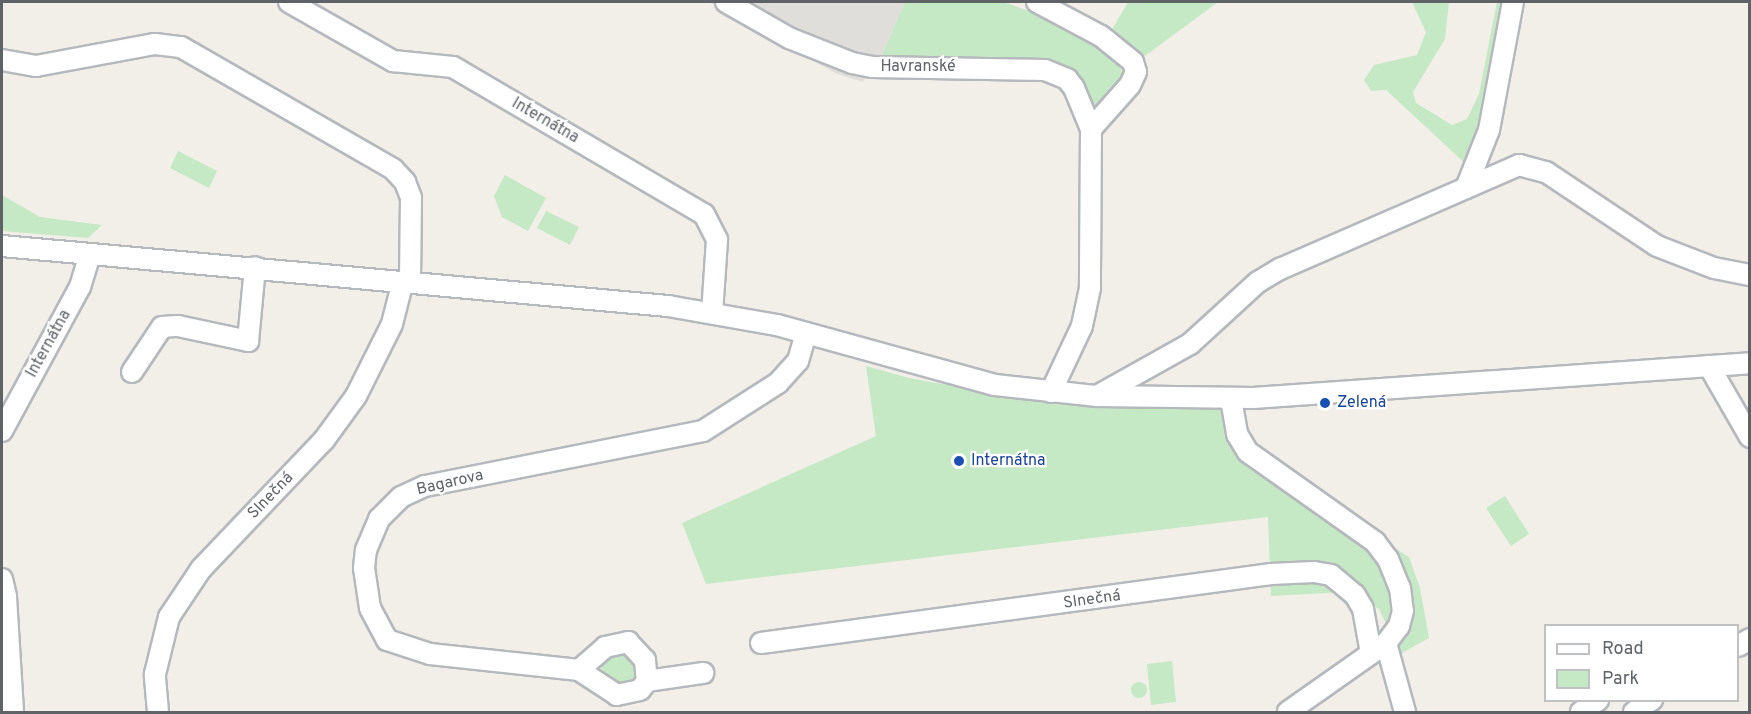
<!DOCTYPE html>
<html>
<head>
<meta charset="utf-8">
<style>
  body { margin:0 }
  #map { position:relative; width:1751px; height:714px; overflow:hidden; background:#f1efe8; font-family:Overpass,sans-serif }
  div>[style] { position:absolute }
  .industrial>* { inset:0; background:#e0deda }
  .green>* { inset:0; background:#c5e8c5 }
  .round { border-radius:50% }
  .roads { filter:drop-shadow(2px 0 #b5b8bc) drop-shadow(-2px 0 #b5b8bc) drop-shadow(0 2px #b5b8bc) drop-shadow(0 -2px #b5b8bc) }
  .street>* { height:20px; margin:-10px; padding:0 10px; transform-origin:10px; border-radius:10px; background:#fff }
  .dots>* { width:16px; height:16px; translate:-50% -50%; box-sizing:border-box; border:3px solid #fff; border-radius:50% }
  span { translate:-50% -50%; white-space:nowrap; text-align:center; line-height:1.15; -webkit-text-stroke:4.5px #fff; paint-order:stroke }
  .street-label { font-size:16px; color:#5f6368 }
  .transit-label { font-size:16px; color:#164399 }
  .left { translate:0 -50%; text-align:left }
  .frame { position:absolute; inset:0; border:3px solid #5f6368; pointer-events:none }
  .legend { position:absolute; left:1544px; top:624px; width:195px; height:78px; box-sizing:border-box; background:#fff; border:2px solid #bfc1c3; margin:0; padding:8px 10px; list-style:none; font-size:18px; color:#5f6368 }
  .legend li { display:flex; align-items:center; gap:12px; height:30px }
  .legend b { width:30px; border:2px solid #bfc1c3 }
</style>
</head>
<body>
<div id="map">
  <div class="industrial">
    <i style="clip-path:polygon(709px 2px,905px 2px,881px 57px,863px 82px,835px 73px)"></i>
  </div>
  <div class="green">
    <i style="clip-path:polygon(905px 2px,1003px 2px,1050px 18px,1115px 57px,1122px 72px,1122px 85px,1098px 111px,1076px 77px,1043px 60px,881px 57px)"></i>
    <i style="clip-path:polygon(1128px 2px,1218px 2px,1145px 56px,1110px 33px)"></i>
    <i style="clip-path:polygon(1412px 2px,1449px 2px,1445px 39px,1413px 92px,1416px 103px,1452px 125px,1467px 119px,1479px 94px,1497px 2px,1505px 2px,1468px 166px,1386px 90px,1371px 91px,1364px 80px,1374px 65px,1417px 55px,1426px 32px)"></i>
    <i style="clip-path:polygon(178px 151px,217px 171px,209px 188px,170px 168px)"></i>
    <i style="clip-path:polygon(505px 175px,546px 198px,528px 231px,502px 217px,494px 196px)"></i>
    <i style="clip-path:polygon(2px 195px,40px 217px,102px 225px,88px 238px,2px 231px)"></i>
    <i style="clip-path:polygon(546px 211px,579px 227px,570px 245px,537px 228px)"></i>
    <i style="clip-path:polygon(866px 366px,909px 378px,1051px 404px,1240px 410px,1259px 465px,1409px 557px,1420px 588px,1429px 638px,1400px 654px,1379px 609px,1347px 592px,1271px 596px,1268px 517px,706px 584px,682px 523px,876px 436px)"></i>
    <i style="clip-path:polygon(1505px 496px,1529px 534px,1511px 546px,1486px 508px)"></i>
    <i style="clip-path:polygon(631px 650px,640px 673px,635px 682px,620px 688px,602px 675px,602px 662px,605px 656px)"></i>
    <i style="clip-path:polygon(1172px 661px,1176px 702px,1151px 705px,1147px 664px)"></i>
    <i class="round" style="left:1131px;top:682px;width:16px;height:16px"></i>
  </div>
  <div class="roads">
    <div class="street">
      <i style="left:289px;top:2px;width:120px;rotate:29.6deg"></i>
      <i style="left:393px;top:61px;width:60px;rotate:5.7deg"></i>
      <i style="left:453px;top:67px;width:291px;rotate:30.4deg"></i>
      <i style="left:704px;top:214px;width:29px;rotate:63deg"></i>
      <i style="left:717px;top:240px;width:73px;rotate:93.9deg"></i>
      <i style="left:726px;top:2px;width:73px;rotate:29.7deg"></i>
      <i style="left:789px;top:38px;width:68px;rotate:21.6deg"></i>
      <i style="left:852px;top:63px;width:20px;rotate:11deg"></i>
      <i style="left:872px;top:67px;width:173px;rotate:1deg"></i>
      <i style="left:1045px;top:70px;width:24px;rotate:22deg"></i>
      <i style="left:1067px;top:79px;width:11px;rotate:52deg"></i>
      <i style="left:1074px;top:88px;width:44px;rotate:67.5deg"></i>
      <i style="left:1091px;top:129px;width:159px;rotate:90.4deg"></i>
      <i style="left:1090px;top:288px;width:39px;rotate:102deg"></i>
      <i style="left:1082px;top:326px;width:73px;rotate:115.2deg"></i>
      <i style="left:1037px;top:2px;width:72px;rotate:28deg"></i>
      <i style="left:1101px;top:36px;width:41px;rotate:39.1deg"></i>
      <i style="left:1133px;top:62px;width:10px;rotate:73deg"></i>
      <i style="left:1136px;top:72px;width:14px;rotate:115deg"></i>
      <i style="left:1130px;top:85px;width:59px;rotate:131.6deg"></i>
      <i style="left:2px;top:60px;width:35px;rotate:10deg"></i>
      <i style="left:36px;top:66px;width:121px;rotate:-10.5deg"></i>
      <i style="left:155px;top:44px;width:26px;rotate:7deg"></i>
      <i style="left:181px;top:47px;width:245px;rotate:29.9deg"></i>
      <i style="left:393px;top:169px;width:18px;rotate:47deg"></i>
      <i style="left:405px;top:182px;width:17px;rotate:69deg"></i>
      <i style="left:411px;top:198px;width:83px;rotate:90.7deg"></i>
      <i style="left:1466px;top:188px;width:62px;rotate:-68.4deg"></i>
      <i style="left:1489px;top:130px;width:130px;rotate:-79.4deg"></i>
      <i style="left:2px;top:246px;width:669px;rotate:5.15deg"></i>
      <i style="left:668px;top:306px;width:111px;rotate:9.9deg"></i>
      <i style="left:777px;top:325px;width:226px;rotate:15.4deg"></i>
      <i style="left:995px;top:385px;width:103px;rotate:6.2deg"></i>
      <i style="left:1097px;top:396px;width:156px;rotate:0.7deg"></i>
      <i style="left:1253px;top:398px;width:498px;rotate:-4deg"></i>
      <i style="left:1709px;top:366px;width:82px;rotate:60deg"></i>
      <i style="left:132px;top:372px;width:54px;rotate:-56.3deg"></i>
      <i style="left:162px;top:327px;width:16px;rotate:-4deg"></i>
      <i style="left:178px;top:326px;width:72px;rotate:12.1deg"></i>
      <i style="left:248px;top:341px;width:74px;rotate:-84.6deg"></i>
      <i style="left:1097px;top:396px;width:107px;rotate:-29.2deg"></i>
      <i style="left:1190px;top:344px;width:92px;rotate:-42.4deg"></i>
      <i style="left:1258px;top:282px;width:26px;rotate:-31deg"></i>
      <i style="left:1280px;top:269px;width:261px;rotate:-23.5deg"></i>
      <i style="left:1519px;top:165px;width:28px;rotate:15deg"></i>
      <i style="left:1546px;top:172px;width:133px;rotate:33.7deg"></i>
      <i style="left:1657px;top:246px;width:61px;rotate:21.1deg"></i>
      <i style="left:1714px;top:268px;width:37px;rotate:11deg"></i>
      <i style="left:1231px;top:399px;width:36px;rotate:80deg"></i>
      <i style="left:1237px;top:434px;width:21px;rotate:59deg"></i>
      <i style="left:1248px;top:452px;width:156px;rotate:35.3deg"></i>
      <i style="left:1375px;top:542px;width:21px;rotate:53deg"></i>
      <i style="left:1388px;top:559px;width:31px;rotate:68deg"></i>
      <i style="left:1400px;top:588px;width:23px;rotate:83deg"></i>
      <i style="left:1403px;top:611px;width:16px;rotate:105deg"></i>
      <i style="left:1399px;top:626px;width:21px;rotate:127deg"></i>
      <i style="left:1386px;top:643px;width:120px;rotate:144.9deg"></i>
      <i style="left:2px;top:431px;width:164px;rotate:-61.6deg"></i>
      <i style="left:80px;top:287px;width:34px;rotate:-73deg"></i>
      <i style="left:2px;top:579px;width:18px;rotate:77deg"></i>
      <i style="left:6px;top:597px;width:115px;rotate:86.5deg"></i>
      <i style="left:761px;top:643px;width:515px;rotate:-7.7deg"></i>
      <i style="left:1271px;top:574px;width:43px;rotate:-2.7deg"></i>
      <i style="left:1314px;top:572px;width:17px;rotate:10deg"></i>
      <i style="left:1331px;top:575px;width:31px;rotate:40deg"></i>
      <i style="left:1355px;top:595px;width:16px;rotate:60deg"></i>
      <i style="left:1363px;top:609px;width:45px;rotate:79.7deg"></i>
      <i style="left:1386px;top:643px;width:72px;rotate:74.6deg"></i>
      <i style="left:1738px;top:646px;width:14px;rotate:-30deg"></i>
      <i style="left:579px;top:670px;width:35px;rotate:-41deg"></i>
      <i style="left:605px;top:647px;width:24px;rotate:-12deg"></i>
      <i style="left:628px;top:642px;width:25px;rotate:47deg"></i>
      <i style="left:645px;top:660px;width:21px;rotate:85deg"></i>
      <i style="left:647px;top:681px;width:11px;rotate:128deg"></i>
      <i style="left:640px;top:690px;width:24px;rotate:168deg"></i>
      <i style="left:617px;top:695px;width:45px;rotate:-146.7deg"></i>
      <i style="left:579px;top:670px;width:150px;rotate:-173.9deg"></i>
      <i style="left:430px;top:654px;width:45px;rotate:-162deg"></i>
      <i style="left:387px;top:640px;width:36px;rotate:-118deg"></i>
      <i style="left:370px;top:608px;width:40px;rotate:-98.5deg"></i>
      <i style="left:364px;top:568px;width:18px;rotate:-84deg"></i>
      <i style="left:366px;top:550px;width:34px;rotate:-67deg"></i>
      <i style="left:379px;top:519px;width:31px;rotate:-45deg"></i>
      <i style="left:401px;top:497px;width:26px;rotate:-25deg"></i>
      <i style="left:425px;top:486px;width:283px;rotate:-11.2deg"></i>
      <i style="left:703px;top:431px;width:89px;rotate:-32.6deg"></i>
      <i style="left:778px;top:383px;width:30px;rotate:-48deg"></i>
      <i style="left:798px;top:361px;width:29px;rotate:-74deg"></i>
      <i style="left:647px;top:681px;width:57px;rotate:-8.1deg"></i>
      <i style="left:158px;top:712px;width:38px;rotate:-95deg"></i>
      <i style="left:155px;top:674px;width:59px;rotate:-76.2deg"></i>
      <i style="left:169px;top:617px;width:58px;rotate:-56.3deg"></i>
      <i style="left:201px;top:569px;width:178px;rotate:-46.4deg"></i>
      <i style="left:324px;top:440px;width:54px;rotate:-54deg"></i>
      <i style="left:356px;top:396px;width:80px;rotate:-63.4deg"></i>
      <i style="left:392px;top:324px;width:44px;rotate:-75.7deg"></i>
      <i style="left:1581px;top:712px;width:21px;rotate:-35deg"></i>
      <i style="left:1634px;top:712px;width:22px;rotate:-34deg"></i>
    </div>
  </div>
  <div class="dots">
    <i style="left:1325px;top:403px;background:#1a4fb4"></i>
    <i style="left:959px;top:461px;background:#1a4fb4"></i>
  </div>
  <div class="street-label">
    <span style="left:918px;top:67px">Havranské</span>
    <span style="left:545px;top:121px;rotate:30deg">Internátna</span>
    <span style="left:49px;top:344px;rotate:-61deg">Internátna</span>
    <span style="left:450px;top:483px;rotate:-13deg">Bagarova</span>
    <span style="left:271px;top:496px;rotate:-46deg">Slnečná</span>
    <span style="left:1092px;top:600px;rotate:-8deg">Slnečná</span>
  </div>
  <div class="transit-label">
    <span class="left" style="left:1337px;top:403px">Zelená</span>
    <span class="left" style="left:971px;top:461px">Internátna</span>
  </div>
  <div class="frame"></div>
  <ul class="legend">
  <li><b style="height:8px;background:#fff"></b>Road</li>
  <li><b style="height:16px;background:#c5e8c5"></b>Park</li>
  </ul>
</div>
</body>
</html>
